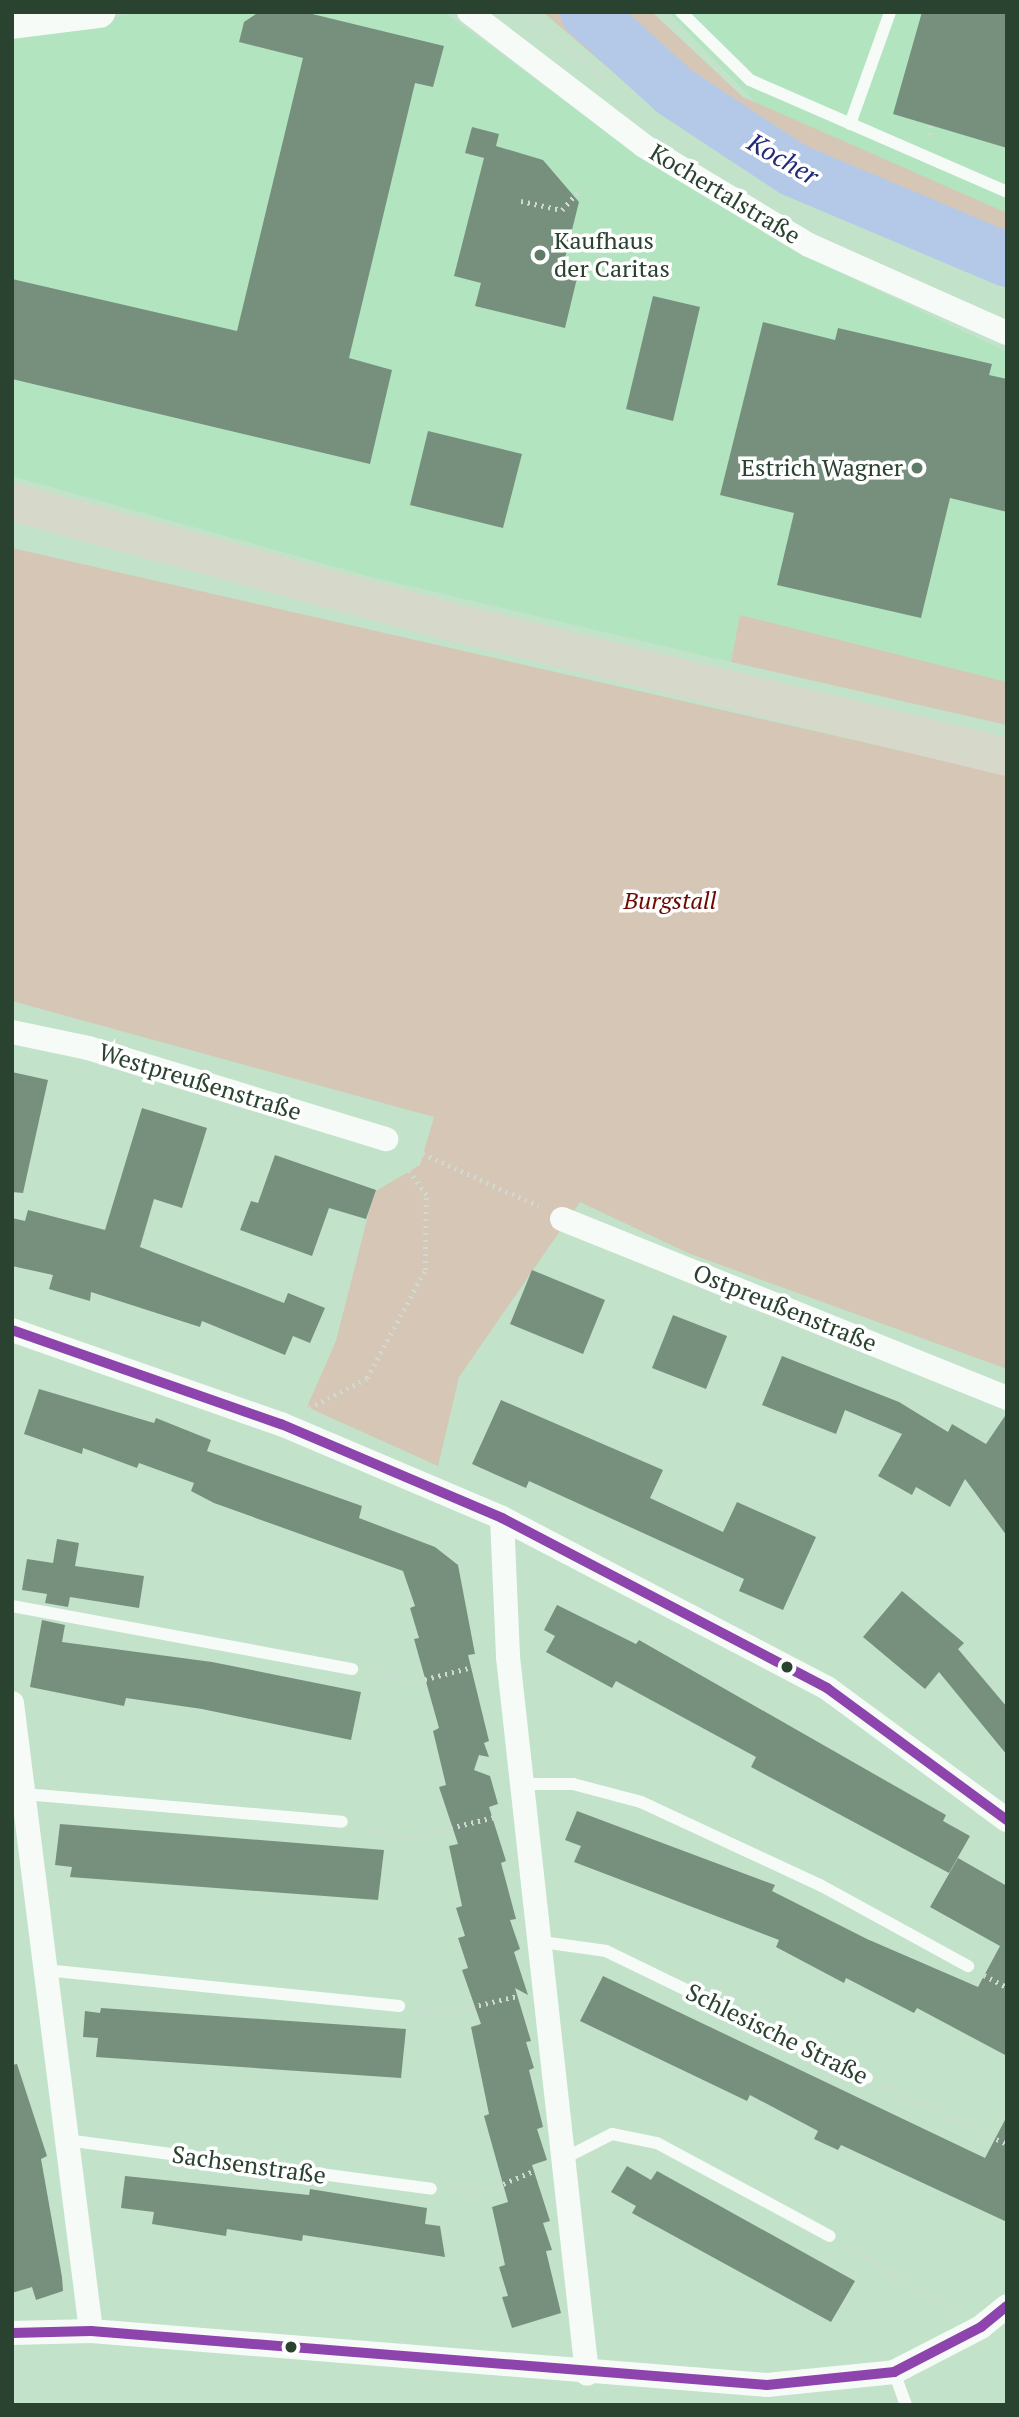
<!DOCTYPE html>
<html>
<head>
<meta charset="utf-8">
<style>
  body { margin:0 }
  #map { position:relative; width:1019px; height:2417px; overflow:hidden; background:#c2e2ca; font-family:"PT Serif",serif }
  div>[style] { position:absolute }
  .built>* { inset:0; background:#b2e4bf }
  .green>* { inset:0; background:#d5c6b5 }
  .river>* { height:54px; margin:-27px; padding:0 27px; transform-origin:27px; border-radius:27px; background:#b4c9e8 }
  .building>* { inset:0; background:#77907e }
  .path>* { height:4.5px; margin-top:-2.25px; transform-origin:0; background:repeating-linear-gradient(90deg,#d0dad2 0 2px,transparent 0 7px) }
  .service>* { height:12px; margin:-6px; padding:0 6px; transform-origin:6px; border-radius:6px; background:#f6fbf7 }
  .minor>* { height:24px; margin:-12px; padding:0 12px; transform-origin:12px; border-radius:12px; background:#f6fbf7 }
  .tertiary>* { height:32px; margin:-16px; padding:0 16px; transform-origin:16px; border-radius:16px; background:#f6fbf7 }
  .trunk>* { height:38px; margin:-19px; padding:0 19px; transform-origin:19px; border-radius:19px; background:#d6d8ca }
  .bus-1>* { height:10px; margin:-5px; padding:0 5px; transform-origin:5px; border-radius:5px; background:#8e44ad }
  .dots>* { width:19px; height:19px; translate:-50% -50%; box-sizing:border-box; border:4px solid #fff; border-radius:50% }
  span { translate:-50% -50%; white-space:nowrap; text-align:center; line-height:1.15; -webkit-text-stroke:7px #fff; paint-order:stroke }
  .street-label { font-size:24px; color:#2a4230 }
  .poi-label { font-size:24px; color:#2a4230 }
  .left { translate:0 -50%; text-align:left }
  .right { translate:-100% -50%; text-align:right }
  .park-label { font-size:24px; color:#6b0b00; font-style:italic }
  .water-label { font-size:26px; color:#222b78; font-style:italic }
  .frame { position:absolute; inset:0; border:14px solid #2a4230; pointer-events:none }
</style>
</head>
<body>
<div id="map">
  <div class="built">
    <i style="clip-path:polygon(142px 12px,444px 12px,630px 149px,799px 253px,1007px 352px,1007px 682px,740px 616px,731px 662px,368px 576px,12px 476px,12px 36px)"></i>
    <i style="clip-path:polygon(668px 12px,1007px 12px,1007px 215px,757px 104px)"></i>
  </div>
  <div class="green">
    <i style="clip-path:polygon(543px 12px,652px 12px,743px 97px,1007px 213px,1007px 280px,843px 218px,663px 115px)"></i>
    <i style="clip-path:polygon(12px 548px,1007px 775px,1007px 1369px,688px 1253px,580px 1202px,459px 1377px,438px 1466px,307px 1407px,336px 1341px,374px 1192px,420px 1165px,434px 1117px,12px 1001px)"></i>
    <i style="clip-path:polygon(740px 615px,1007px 682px,1007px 725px,731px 662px)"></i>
  </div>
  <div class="river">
    <i style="left:587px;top:12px;width:118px;rotate:42.2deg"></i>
    <i style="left:674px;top:91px;width:144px;rotate:33.4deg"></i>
    <i style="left:794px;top:170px;width:231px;rotate:22.9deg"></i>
  </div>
  <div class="building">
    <i style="clip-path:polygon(259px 12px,304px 12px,444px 46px,433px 87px,415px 83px,349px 358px,392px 370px,370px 464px,12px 379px,12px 279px,237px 331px,303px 58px,239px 42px,244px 22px)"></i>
    <i style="clip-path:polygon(922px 12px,1007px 12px,1007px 148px,893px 114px)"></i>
    <i style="clip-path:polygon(472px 127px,499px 134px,496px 146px,543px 160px,579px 202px,562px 270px,578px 274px,565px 328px,475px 306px,481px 283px,454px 276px,484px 158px,465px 153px)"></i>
    <i style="clip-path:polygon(653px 296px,700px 307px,673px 421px,626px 409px)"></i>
    <i style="clip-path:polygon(763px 322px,835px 340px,838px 328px,992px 364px,989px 375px,1007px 379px,1007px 512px,950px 498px,921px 618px,777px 585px,794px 513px,720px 495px)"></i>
    <i style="clip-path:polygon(428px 431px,522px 454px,503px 528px,410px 505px)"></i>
    <i style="clip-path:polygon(12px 1072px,48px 1080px,23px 1193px,12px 1192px)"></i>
    <i style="clip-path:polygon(142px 1108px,207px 1128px,182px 1208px,154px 1199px,140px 1247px,284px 1303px,288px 1293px,325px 1308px,310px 1343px,293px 1336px,285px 1355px,202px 1321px,200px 1327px,91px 1292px,90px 1301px,49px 1289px,53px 1275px,12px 1266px,12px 1218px,25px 1221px,28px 1210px,105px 1230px)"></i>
    <i style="clip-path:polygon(275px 1155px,376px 1190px,366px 1219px,329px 1208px,312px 1256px,240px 1230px,251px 1201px,258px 1203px)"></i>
    <i style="clip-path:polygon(532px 1270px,605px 1300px,583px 1354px,510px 1324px)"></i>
    <i style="clip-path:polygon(673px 1315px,727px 1336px,706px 1389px,652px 1368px)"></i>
    <i style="clip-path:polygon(782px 1356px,899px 1402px,948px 1432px,952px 1424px,986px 1444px,1007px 1413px,1007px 1536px,965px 1479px,950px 1507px,916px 1487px,912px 1495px,878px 1476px,902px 1434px,845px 1410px,836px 1434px,762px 1405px)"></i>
    <i style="clip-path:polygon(39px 1389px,154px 1423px,156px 1418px,211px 1440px,207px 1451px,362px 1506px,359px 1518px,435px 1547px,458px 1565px,475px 1654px,468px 1655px,489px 1741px,484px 1743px,489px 1757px,479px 1755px,474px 1770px,490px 1776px,498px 1804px,489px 1807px,506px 1861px,501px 1863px,516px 1919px,510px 1920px,520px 1949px,514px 1952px,528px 1995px,515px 1988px,531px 2041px,526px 2042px,534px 2068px,529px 2070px,543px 2127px,537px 2129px,547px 2160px,532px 2165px,550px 2221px,543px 2223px,552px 2250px,546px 2251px,561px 2313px,512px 2328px,502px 2297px,508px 2296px,499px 2267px,505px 2265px,492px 2207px,508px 2202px,484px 2116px,489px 2114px,471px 2027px,481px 2024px,462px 1970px,468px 1968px,458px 1938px,465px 1936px,456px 1908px,462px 1906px,449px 1846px,458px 1844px,439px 1787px,446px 1785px,433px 1731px,439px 1728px,414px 1639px,419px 1638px,410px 1608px,415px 1606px,403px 1571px,214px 1503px,191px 1491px,194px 1483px,139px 1463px,137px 1468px,83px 1448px,82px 1454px,24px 1434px)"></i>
    <i style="clip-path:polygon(501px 1400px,663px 1470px,650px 1498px,723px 1532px,737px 1502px,816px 1537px,783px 1610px,739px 1591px,744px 1579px,529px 1481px,526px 1488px,472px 1464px)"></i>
    <i style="clip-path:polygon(57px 1539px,79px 1543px,75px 1566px,144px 1576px,139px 1608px,70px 1597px,68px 1607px,45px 1603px,47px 1594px,22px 1590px,27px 1559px,53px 1563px)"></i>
    <i style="clip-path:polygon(902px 1591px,964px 1643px,958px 1649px,1007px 1707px,1007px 1755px,939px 1672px,925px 1689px,863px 1637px)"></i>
    <i style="clip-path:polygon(557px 1605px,636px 1644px,639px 1640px,946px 1815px,943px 1821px,970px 1836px,949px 1873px,751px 1767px,756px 1757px,616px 1681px,612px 1688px,546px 1652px,555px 1636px,544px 1630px)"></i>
    <i style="clip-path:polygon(42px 1620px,65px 1625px,62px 1642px,212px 1662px,361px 1692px,351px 1740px,202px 1709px,126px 1698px,124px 1706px,30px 1687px)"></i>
    <i style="clip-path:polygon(577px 1811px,775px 1885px,772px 1891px,867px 1939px,978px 1987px,1000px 1946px,930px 1907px,958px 1858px,1007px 1886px,1007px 2056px,917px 2008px,914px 2013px,846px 1978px,844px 1983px,776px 1947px,779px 1940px,574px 1862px,581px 1846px,565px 1840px)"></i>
    <i style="clip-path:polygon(60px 1824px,384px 1850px,378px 1900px,70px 1877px,72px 1867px,55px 1865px)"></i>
    <i style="clip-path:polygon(603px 1976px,985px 2158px,1007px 2116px,1007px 2222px,841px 2145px,838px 2150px,814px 2139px,818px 2131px,750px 2095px,747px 2101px,580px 2021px)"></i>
    <i style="clip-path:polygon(101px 2008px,406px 2029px,401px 2078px,96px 2057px,98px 2038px,83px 2037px,85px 2011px,100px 2013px)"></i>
    <i style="clip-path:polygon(17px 2064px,47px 2156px,41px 2159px,62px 2277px,63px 2291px,36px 2300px,32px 2287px,12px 2293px,12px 2065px)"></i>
    <i style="clip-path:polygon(627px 2166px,651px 2180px,657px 2171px,855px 2281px,831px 2322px,632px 2213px,636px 2206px,611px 2192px)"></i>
    <i style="clip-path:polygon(125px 2176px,309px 2195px,310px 2189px,427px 2208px,425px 2224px,440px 2226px,445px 2257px,303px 2235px,302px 2241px,227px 2229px,226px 2236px,152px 2224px,154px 2212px,121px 2208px)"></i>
  </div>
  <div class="path">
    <i style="left:526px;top:12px;width:103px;rotate:39.9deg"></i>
    <i style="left:931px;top:126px;width:10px;rotate:90deg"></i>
    <i style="left:521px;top:201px;width:42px;rotate:12.4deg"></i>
    <i style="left:562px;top:210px;width:29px;rotate:-49deg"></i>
    <i style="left:410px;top:1148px;width:141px;rotate:24.2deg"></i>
    <i style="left:309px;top:1408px;width:65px;rotate:-27.3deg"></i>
    <i style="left:367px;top:1378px;width:123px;rotate:-61.8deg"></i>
    <i style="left:425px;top:1270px;width:75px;rotate:-89.2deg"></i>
    <i style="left:426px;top:1195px;width:43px;rotate:-125.5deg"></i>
    <i style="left:370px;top:1672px;width:49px;rotate:10.6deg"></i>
    <i style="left:418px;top:1681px;width:68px;rotate:-14.4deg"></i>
    <i style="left:360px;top:1827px;width:51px;rotate:12.4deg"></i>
    <i style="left:410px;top:1838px;width:91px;rotate:-14deg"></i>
    <i style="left:984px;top:1975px;width:26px;rotate:28deg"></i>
    <i style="left:417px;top:2010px;width:22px;rotate:13deg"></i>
    <i style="left:438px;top:2015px;width:81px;rotate:-13.5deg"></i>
    <i style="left:883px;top:2085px;width:137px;rotate:25.4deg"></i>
    <i style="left:450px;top:2190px;width:34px;rotate:3deg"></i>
    <i style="left:484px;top:2192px;width:59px;rotate:-23.1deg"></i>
    <i style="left:846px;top:2246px;width:127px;rotate:30.8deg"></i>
  </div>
  <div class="service">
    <i style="left:681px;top:12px;width:97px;rotate:44.6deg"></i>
    <i style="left:750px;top:80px;width:280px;rotate:23.5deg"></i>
    <i style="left:850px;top:124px;width:119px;rotate:-70.3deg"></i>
    <i style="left:12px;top:1606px;width:346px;rotate:10.5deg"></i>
    <i style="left:523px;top:1784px;width:50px"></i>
    <i style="left:573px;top:1784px;width:70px;rotate:14.8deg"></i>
    <i style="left:641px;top:1802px;width:197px;rotate:24.9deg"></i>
    <i style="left:820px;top:1885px;width:169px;rotate:28.7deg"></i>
    <i style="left:25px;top:1794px;width:318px;rotate:5deg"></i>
    <i style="left:542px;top:1942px;width:65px;rotate:8deg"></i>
    <i style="left:606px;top:1951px;width:290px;rotate:25.9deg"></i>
    <i style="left:45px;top:1970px;width:356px;rotate:5.8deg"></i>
    <i style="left:66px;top:2140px;width:368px;rotate:7.6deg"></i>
    <i style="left:565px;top:2158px;width:53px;rotate:-27.1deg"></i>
    <i style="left:612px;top:2134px;width:46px;rotate:11.3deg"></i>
    <i style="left:657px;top:2143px;width:196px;rotate:28.3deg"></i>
    <i style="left:894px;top:2372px;width:35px;rotate:70deg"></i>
  </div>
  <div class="minor">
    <i style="left:469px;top:12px;width:220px;rotate:37.4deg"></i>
    <i style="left:644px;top:146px;width:192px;rotate:31deg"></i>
    <i style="left:809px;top:245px;width:217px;rotate:24deg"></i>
    <i style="left:12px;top:1032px;width:78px;rotate:11.9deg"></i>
    <i style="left:88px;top:1048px;width:312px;rotate:17deg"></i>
    <i style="left:562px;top:1219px;width:480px;rotate:21.9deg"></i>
    <i style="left:12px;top:1330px;width:285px;rotate:19.3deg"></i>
    <i style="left:281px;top:1424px;width:240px;rotate:23deg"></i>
    <i style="left:502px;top:1518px;width:367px;rotate:27.6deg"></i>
    <i style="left:827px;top:1688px;width:223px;rotate:36.3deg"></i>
    <i style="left:502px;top:1518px;width:139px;rotate:87.5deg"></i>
    <i style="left:508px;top:1657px;width:721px;rotate:83.71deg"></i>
    <i style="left:12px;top:1703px;width:633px;rotate:82.83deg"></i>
    <i style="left:12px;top:2333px;width:79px;rotate:-1.5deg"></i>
    <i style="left:91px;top:2331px;width:678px;rotate:4.57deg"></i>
    <i style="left:767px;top:2385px;width:128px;rotate:-5.8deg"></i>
    <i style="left:894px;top:2372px;width:98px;rotate:-27.3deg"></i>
    <i style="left:981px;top:2327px;width:33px;rotate:-39deg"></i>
  </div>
  <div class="tertiary">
    <i style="left:12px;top:23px;width:88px;rotate:-7.2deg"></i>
  </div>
  <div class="trunk">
    <i style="left:12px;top:502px;width:443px;rotate:15.3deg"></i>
    <i style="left:439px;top:619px;width:585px;rotate:13.66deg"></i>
  </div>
  <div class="bus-1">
    <i style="left:12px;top:1330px;width:285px;rotate:19.3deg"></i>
    <i style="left:281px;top:1424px;width:240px;rotate:23deg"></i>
    <i style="left:502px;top:1518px;width:367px;rotate:27.6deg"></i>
    <i style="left:827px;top:1688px;width:223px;rotate:36.3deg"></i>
    <i style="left:12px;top:2333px;width:79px;rotate:-1.5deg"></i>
    <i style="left:91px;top:2331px;width:678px;rotate:4.57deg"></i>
    <i style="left:767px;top:2385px;width:128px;rotate:-5.8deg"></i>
    <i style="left:894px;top:2372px;width:98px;rotate:-27.3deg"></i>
    <i style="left:981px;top:2327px;width:33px;rotate:-39deg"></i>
  </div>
  <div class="dots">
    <i style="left:540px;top:255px;background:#5f7a66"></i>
    <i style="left:917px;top:468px;background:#5f7a66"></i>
    <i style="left:787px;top:1667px;background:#2a4230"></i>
    <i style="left:291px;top:2347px;background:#2a4230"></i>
  </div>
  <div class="street-label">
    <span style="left:725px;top:194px;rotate:31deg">Kochertalstraße</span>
    <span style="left:200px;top:1082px;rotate:17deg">Westpreußenstraße</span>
    <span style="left:785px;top:1308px;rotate:22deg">Ostpreußenstraße</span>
    <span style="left:777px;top:2034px;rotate:26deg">Schlesische Straße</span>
    <span style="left:249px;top:2165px;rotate:8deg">Sachsenstraße</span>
  </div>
  <div class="poi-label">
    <span class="left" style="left:554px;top:255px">Kaufhaus<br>der Caritas</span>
    <span class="right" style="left:903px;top:468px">Estrich Wagner</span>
  </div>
  <div class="park-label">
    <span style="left:670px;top:901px">Burgstall</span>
  </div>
  <div class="water-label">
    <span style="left:783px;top:159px;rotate:30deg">Kocher</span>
  </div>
  <div class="frame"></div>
</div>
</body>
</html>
